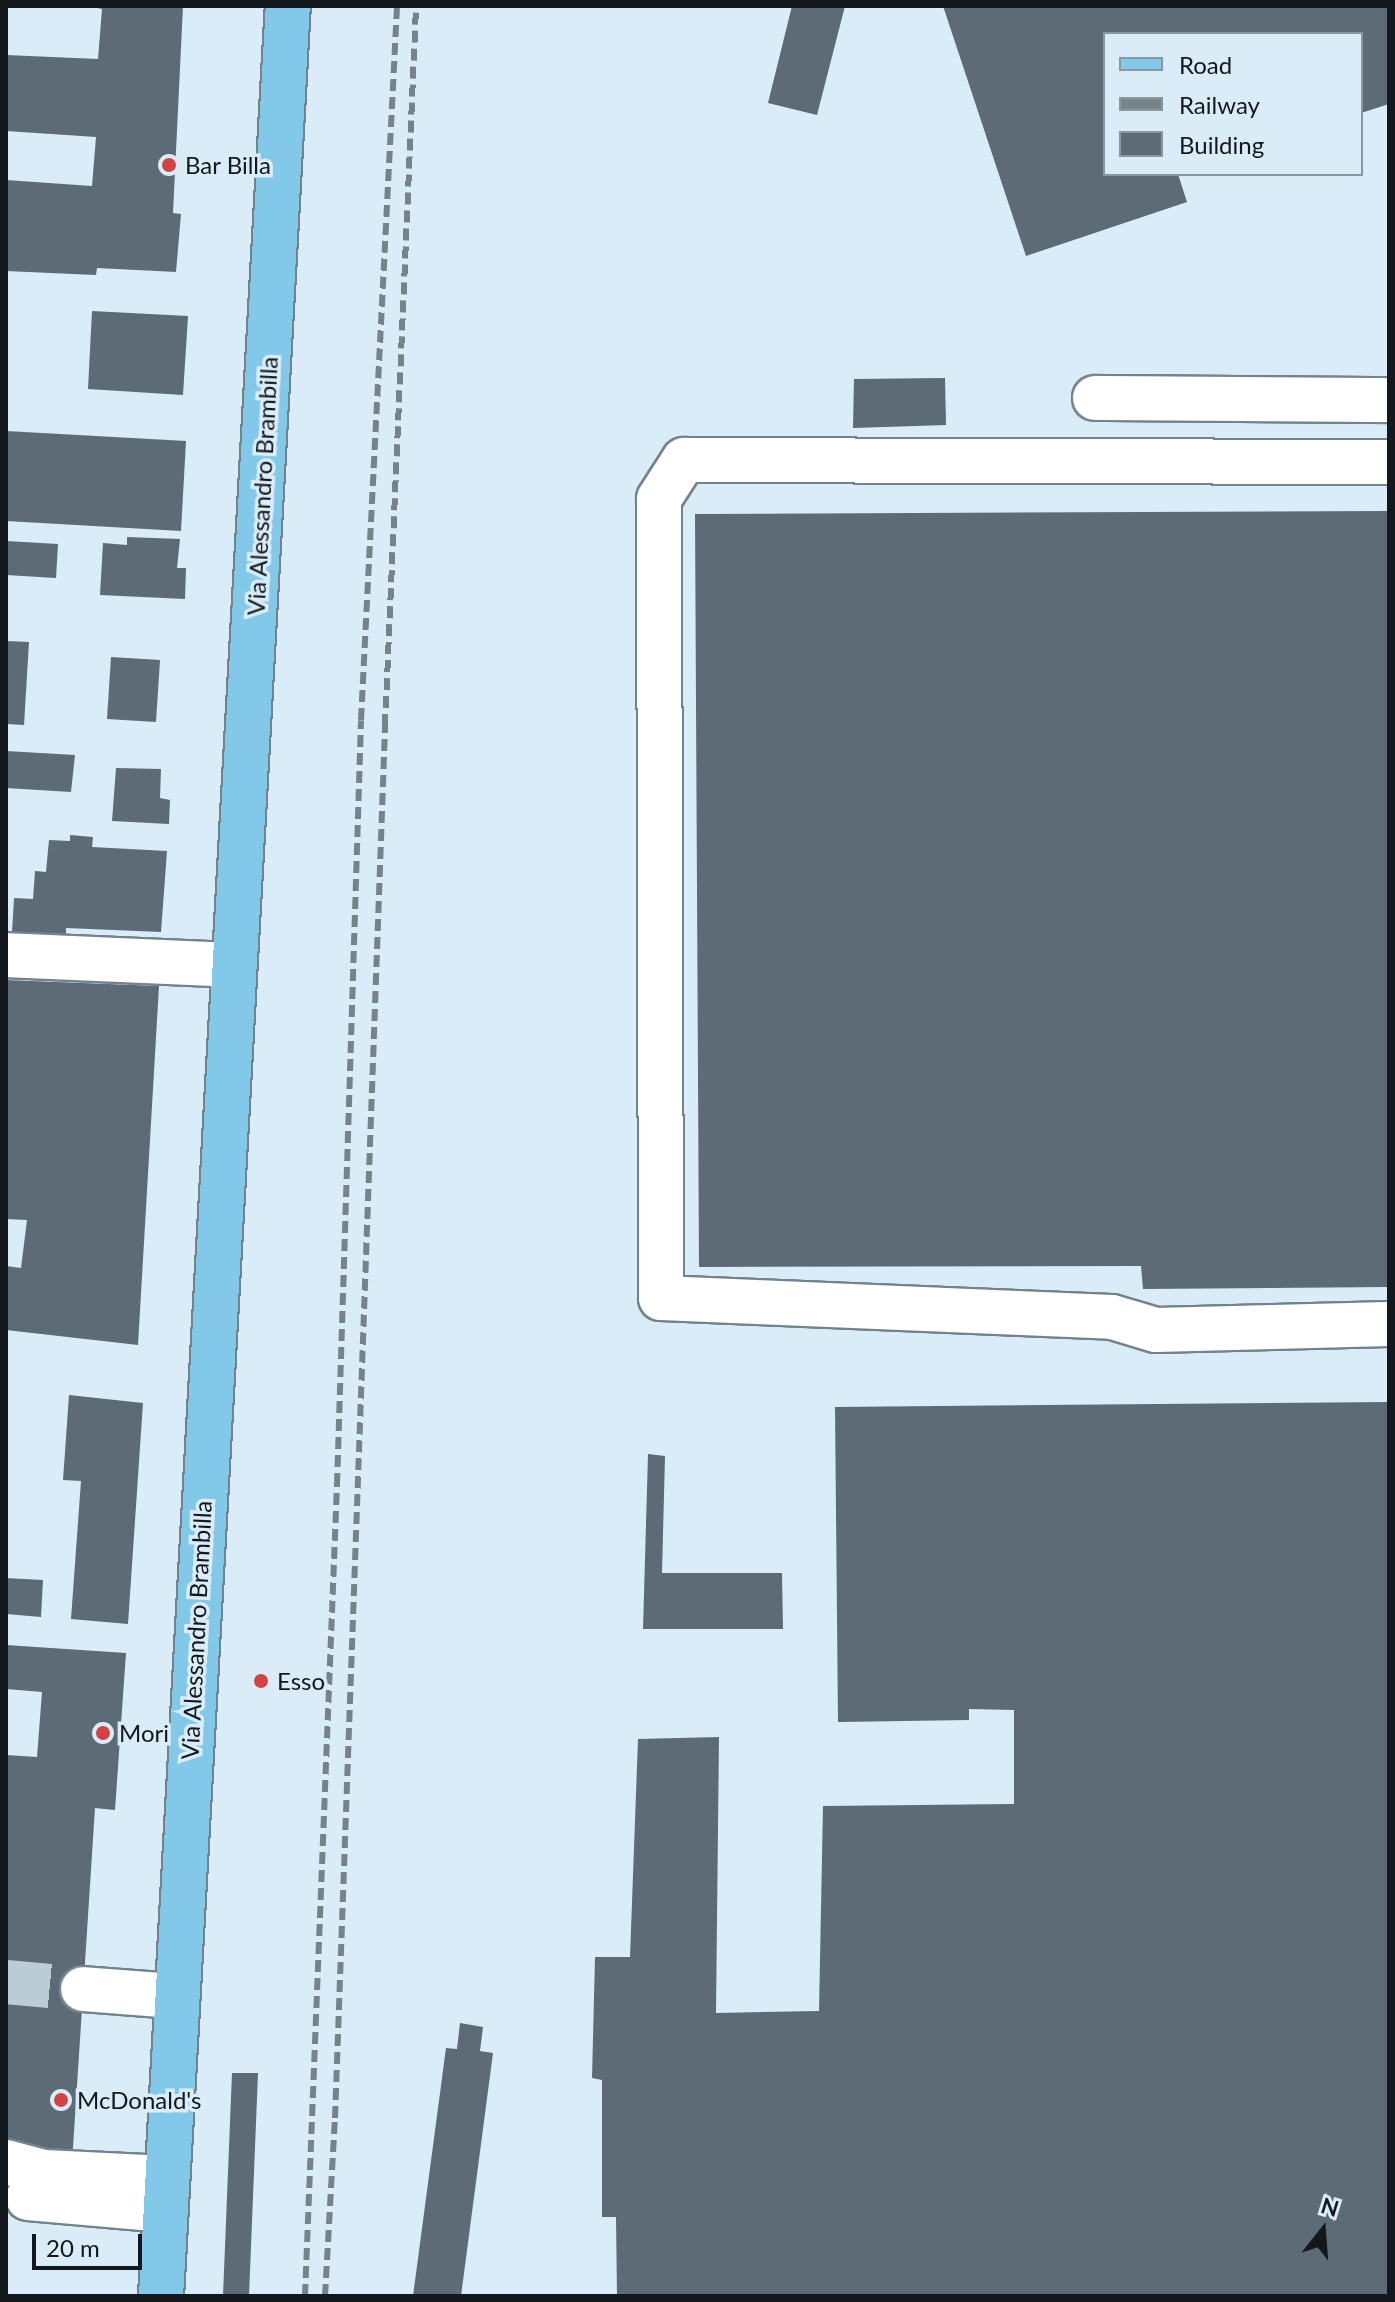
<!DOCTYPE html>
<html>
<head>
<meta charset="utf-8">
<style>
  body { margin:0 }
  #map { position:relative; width:1395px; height:2302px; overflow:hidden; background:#daecf7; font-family:Lato,sans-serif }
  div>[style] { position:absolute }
  .building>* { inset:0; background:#5c6b75 }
  .minor-tunnel>* { height:44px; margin-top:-22px; transform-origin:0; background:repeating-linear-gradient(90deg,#bcccd6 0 44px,transparent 0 66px) }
  .roads { filter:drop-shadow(2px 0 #73838c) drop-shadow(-2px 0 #73838c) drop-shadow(0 2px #73838c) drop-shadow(0 -2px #73838c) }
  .minor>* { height:44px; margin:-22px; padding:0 22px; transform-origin:22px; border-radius:22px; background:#fff }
  .major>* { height:44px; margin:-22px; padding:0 22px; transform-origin:22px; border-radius:22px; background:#82c8e9 }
  .rail>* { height:6px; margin-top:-3px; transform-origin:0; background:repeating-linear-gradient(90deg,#77838a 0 12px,transparent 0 18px) }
  .dots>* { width:22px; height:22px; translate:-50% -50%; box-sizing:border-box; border:4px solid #daecf7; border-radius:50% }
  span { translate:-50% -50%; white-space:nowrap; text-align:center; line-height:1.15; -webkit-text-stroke:7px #daecf7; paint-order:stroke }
  .poi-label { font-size:24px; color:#12181b }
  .left { translate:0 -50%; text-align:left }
  .street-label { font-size:24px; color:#12181b }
  .frame { position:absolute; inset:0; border:8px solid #12181b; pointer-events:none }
  .legend { position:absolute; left:1103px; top:32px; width:260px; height:144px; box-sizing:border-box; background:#daecf7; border:2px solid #8a979f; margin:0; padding:10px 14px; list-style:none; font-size:24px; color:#12181b }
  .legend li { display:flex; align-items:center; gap:16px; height:40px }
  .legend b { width:40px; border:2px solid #8a979f }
  .north { position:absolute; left:1283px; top:2190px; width:80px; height:80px; -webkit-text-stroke:6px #daecf7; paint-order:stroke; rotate:17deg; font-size:22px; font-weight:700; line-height:32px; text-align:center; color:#12181b }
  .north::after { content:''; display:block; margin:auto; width:28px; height:36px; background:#12181b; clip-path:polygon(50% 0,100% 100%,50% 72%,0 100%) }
  .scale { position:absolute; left:32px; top:2234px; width:110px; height:36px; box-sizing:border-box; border:4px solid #12181b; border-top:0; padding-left:10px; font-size:24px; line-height:28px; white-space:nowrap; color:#12181b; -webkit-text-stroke:6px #daecf7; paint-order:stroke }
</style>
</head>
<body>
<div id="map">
  <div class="building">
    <i style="clip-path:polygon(89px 6px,183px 6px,173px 213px,181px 214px,176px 272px,97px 268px,96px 275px,6px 271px,6px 180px,92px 186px,96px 137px,6px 131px,6px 55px,98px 59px,102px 9px)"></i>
    <i style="clip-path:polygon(792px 6px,845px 6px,817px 115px,768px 103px)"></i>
    <i style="clip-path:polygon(943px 6px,1389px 6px,1389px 104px,1361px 113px,1361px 34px,1105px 34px,1105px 174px,1178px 174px,1187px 202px,1026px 256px)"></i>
    <i style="clip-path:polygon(92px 311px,188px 316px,183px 395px,88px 389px)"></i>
    <i style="clip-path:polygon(945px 378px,946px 425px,853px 428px,854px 379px)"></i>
    <i style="clip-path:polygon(6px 431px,186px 441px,181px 531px,6px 521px)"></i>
    <i style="clip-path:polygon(1389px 511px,1389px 1287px,1143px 1289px,1141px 1266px,699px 1267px,695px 514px)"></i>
    <i style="clip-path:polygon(127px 537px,180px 539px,177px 568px,186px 568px,185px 599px,100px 595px,103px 543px,127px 545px)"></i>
    <i style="clip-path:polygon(6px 541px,58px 544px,56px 578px,6px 575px)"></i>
    <i style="clip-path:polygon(6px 641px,29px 642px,24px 725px,6px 724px)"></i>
    <i style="clip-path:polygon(111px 657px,160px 660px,156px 722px,107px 719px)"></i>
    <i style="clip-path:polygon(6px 751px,75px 755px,71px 792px,6px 788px)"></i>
    <i style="clip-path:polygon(116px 768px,161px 769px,160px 798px,170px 800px,169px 824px,112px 821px)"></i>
    <i style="clip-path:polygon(70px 835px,93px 837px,92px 847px,167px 851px,161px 932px,66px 928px,66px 936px,12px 933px,14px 898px,33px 899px,35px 871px,46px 872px,49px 840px,70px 841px)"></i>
    <i style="clip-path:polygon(6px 980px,159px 986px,138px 1345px,6px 1330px,6px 1266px,21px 1268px,27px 1220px,6px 1219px)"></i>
    <i style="clip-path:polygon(69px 1395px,143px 1403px,128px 1624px,71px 1619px,81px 1481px,63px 1480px)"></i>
    <i style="clip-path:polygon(1389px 1402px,1389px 2296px,617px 2296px,616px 2217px,602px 2217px,602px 2080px,592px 2078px,595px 1957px,630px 1957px,638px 1739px,719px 1737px,716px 2013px,819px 2011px,823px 1806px,1014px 1804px,1014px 1710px,969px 1709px,969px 1720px,838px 1722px,835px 1407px)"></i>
    <i style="clip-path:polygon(648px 1454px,665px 1456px,662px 1573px,782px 1573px,783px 1629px,643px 1629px)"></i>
    <i style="clip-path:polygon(6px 1578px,43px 1580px,41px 1617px,6px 1614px)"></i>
    <i style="clip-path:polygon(6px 1645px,126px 1653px,115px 1810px,95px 1808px,72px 2163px,6px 2151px,6px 1755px,37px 1757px,42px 1692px,6px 1689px)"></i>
    <i style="clip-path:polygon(460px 2023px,483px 2027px,480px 2051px,493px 2053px,461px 2296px,413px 2296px,446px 2048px,457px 2049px)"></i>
    <i style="clip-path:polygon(232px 2073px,258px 2073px,249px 2296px,223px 2296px)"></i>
  </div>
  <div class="minor-tunnel">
    <i style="left:6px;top:1982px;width:77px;rotate:5.2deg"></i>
  </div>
  <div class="roads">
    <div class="minor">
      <i style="left:1095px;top:398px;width:294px;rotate:0.4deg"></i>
      <i style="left:1389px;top:462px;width:705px;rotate:-179.84deg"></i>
      <i style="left:684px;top:460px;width:46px;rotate:122.7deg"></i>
      <i style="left:659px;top:499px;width:799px;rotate:89.86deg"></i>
      <i style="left:661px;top:1298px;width:451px;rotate:2.4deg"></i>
      <i style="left:1112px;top:1317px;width:46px;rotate:16.5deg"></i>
      <i style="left:1156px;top:1330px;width:233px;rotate:-1.5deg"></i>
      <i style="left:6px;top:955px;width:227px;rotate:2.5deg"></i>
      <i style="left:83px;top:1989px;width:92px;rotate:4.4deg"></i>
      <i style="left:6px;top:2162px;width:39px;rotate:15deg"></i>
      <i style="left:44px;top:2172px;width:123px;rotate:2.8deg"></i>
      <i style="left:28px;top:2198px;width:138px;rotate:5deg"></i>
    </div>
    <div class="major">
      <i style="left:161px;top:2296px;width:2294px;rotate:-86.83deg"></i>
    </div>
  </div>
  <div class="rail">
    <i style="left:305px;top:2296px;width:812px;rotate:-87.74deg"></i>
    <i style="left:337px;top:1485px;width:765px;rotate:-88.2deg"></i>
    <i style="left:361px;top:720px;width:715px;rotate:-87.11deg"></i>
    <i style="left:325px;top:2296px;width:178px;rotate:-86.8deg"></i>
    <i style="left:335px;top:2118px;width:1393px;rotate:-87.94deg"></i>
    <i style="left:385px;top:726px;width:721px;rotate:-87.53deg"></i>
  </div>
  <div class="dots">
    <i style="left:169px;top:165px;background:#d34344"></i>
    <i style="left:261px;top:1681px;background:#d34344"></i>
    <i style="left:103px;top:1733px;background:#d34344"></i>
    <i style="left:61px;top:2100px;background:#d34344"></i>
  </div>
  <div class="poi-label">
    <span class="left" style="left:185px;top:165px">Bar Billa</span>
    <span class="left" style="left:277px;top:1681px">Esso</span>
    <span class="left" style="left:119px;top:1733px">Mori</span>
    <span class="left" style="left:77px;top:2100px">McDonald's</span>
  </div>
  <div class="street-label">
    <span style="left:262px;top:486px;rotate:-87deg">Via Alessandro Brambilla</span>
    <span style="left:196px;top:1630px;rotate:-87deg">Via Alessandro Brambilla</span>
  </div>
  <div class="frame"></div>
  <ul class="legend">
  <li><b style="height:10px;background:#82c8e9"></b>Road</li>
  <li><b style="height:10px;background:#77838a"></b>Railway</li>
  <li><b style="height:22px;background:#5c6b75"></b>Building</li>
  </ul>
  <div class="north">N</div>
  <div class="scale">20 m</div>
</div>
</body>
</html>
